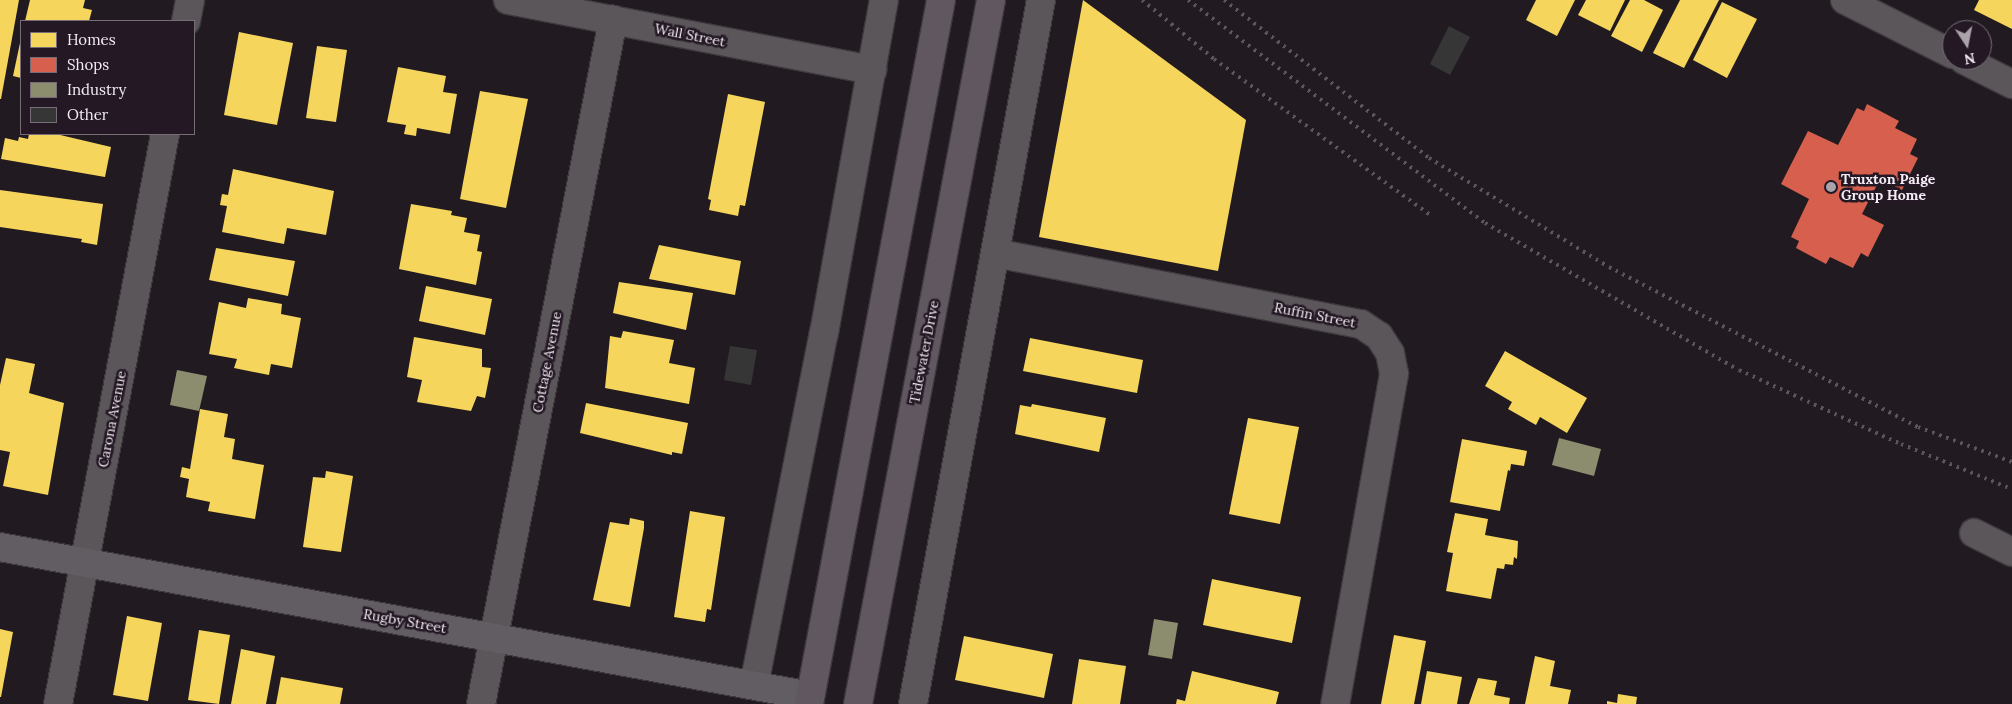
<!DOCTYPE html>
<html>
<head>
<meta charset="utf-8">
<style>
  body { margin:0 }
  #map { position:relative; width:2012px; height:704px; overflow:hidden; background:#211b21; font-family:Lora,serif }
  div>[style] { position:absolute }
  .homes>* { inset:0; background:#f6d55c }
  .shops>* { inset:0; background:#d6604d }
  .industry>* { inset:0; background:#8c8c6e }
  .building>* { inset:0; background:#363636 }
  .roads { filter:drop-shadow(1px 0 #3c383c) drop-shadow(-1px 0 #3c383c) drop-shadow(0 1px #3c383c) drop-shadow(0 -1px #3c383c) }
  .street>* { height:28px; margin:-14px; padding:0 14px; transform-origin:14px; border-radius:14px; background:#5a565a }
  .secondary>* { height:28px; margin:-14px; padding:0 14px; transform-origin:14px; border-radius:14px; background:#625c63 }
  .highway>* { height:28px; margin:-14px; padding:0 14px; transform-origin:14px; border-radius:14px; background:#605761 }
  .rail>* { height:4px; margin-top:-2px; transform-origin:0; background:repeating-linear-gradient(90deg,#5a565b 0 2.5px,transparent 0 7.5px) }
  .dots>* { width:14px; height:14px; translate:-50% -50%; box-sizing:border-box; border:2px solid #231824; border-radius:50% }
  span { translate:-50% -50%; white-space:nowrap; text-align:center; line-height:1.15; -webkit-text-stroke:5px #231824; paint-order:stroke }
  .street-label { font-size:14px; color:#f3ecf4 }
  .poi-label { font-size:14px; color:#f3ecf4; font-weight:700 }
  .left { translate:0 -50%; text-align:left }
  .legend { position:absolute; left:20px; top:20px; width:175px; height:115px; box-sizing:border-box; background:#231824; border:1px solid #766d77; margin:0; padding:6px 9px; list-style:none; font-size:15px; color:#f3ecf4 }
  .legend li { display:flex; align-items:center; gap:10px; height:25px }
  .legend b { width:25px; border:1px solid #766d77 }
  .north { position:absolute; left:1942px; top:20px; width:50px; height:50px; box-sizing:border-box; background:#231824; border:1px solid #766d77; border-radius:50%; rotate:169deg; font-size:14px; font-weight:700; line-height:20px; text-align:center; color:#f3ecf4 }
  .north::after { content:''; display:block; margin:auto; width:18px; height:22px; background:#aaa3aa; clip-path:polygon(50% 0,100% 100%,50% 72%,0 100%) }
</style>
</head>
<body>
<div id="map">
  <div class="homes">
    <i style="clip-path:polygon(0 0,19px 0,1px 99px,0 99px)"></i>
    <i style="clip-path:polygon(30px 0,85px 0,83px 8px,92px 10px,89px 21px,25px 21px)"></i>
    <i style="clip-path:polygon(1083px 0,1246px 120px,1218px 271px,1039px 237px)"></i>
    <i style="clip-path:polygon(1536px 0,1575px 0,1557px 36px,1526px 20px)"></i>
    <i style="clip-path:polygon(1586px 0,1625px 0,1610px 31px,1578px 15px)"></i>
    <i style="clip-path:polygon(1630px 0,1644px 0,1663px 10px,1642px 52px,1611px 36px)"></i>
    <i style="clip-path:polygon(1680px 0,1719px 0,1684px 68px,1653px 53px)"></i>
    <i style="clip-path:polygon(1979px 0,2012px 0,2012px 29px,1974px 10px)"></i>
    <i style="clip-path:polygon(1722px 2px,1757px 19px,1727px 78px,1693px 60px)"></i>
    <i style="clip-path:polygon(239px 32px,293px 43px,277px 125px,224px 115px)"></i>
    <i style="clip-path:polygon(20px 43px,21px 43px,21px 78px,13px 76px)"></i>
    <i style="clip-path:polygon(317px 46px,347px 50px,336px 122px,306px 118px)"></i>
    <i style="clip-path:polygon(398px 67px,446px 76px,443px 92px,457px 94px,450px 134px,417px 128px,416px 136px,404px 134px,406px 125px,387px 122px)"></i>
    <i style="clip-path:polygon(480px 91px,528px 99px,506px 208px,460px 199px)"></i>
    <i style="clip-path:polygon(728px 94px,765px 102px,745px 206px,740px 205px,738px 216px,709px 210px,711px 200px,708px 199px)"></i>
    <i style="clip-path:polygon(29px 134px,56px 134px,111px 147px,105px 177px,1px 159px,5px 138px,18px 141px,19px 137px,28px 139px)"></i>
    <i style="clip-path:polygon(233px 169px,334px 191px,326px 235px,287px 228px,284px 244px,222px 232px,227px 206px,220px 205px,222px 194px,228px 195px)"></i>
    <i style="clip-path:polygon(0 190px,103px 204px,97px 245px,81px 242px,82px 239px,0 227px)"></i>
    <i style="clip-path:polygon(411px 204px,452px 211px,451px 215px,467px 218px,464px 232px,480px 235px,477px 251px,482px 252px,476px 285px,399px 269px)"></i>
    <i style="clip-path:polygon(659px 245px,741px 261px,735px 295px,649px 279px)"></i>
    <i style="clip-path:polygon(216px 248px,295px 261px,288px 296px,209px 280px)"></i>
    <i style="clip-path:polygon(619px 282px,693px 293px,686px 330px,613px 313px)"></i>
    <i style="clip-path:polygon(426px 286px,492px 299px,485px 335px,419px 321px)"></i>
    <i style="clip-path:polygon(248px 298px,282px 304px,281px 314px,301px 318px,292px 368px,271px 364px,269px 375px,234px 368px,237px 359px,209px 354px,219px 302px,246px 308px)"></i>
    <i style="clip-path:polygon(623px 331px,674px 340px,669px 363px,695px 368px,689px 404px,605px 388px,610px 336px,621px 338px)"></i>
    <i style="clip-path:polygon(414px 337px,482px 349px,482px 367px,491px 368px,485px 398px,477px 396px,471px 411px,417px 402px,422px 380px,407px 377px)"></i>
    <i style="clip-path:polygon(1030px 338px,1143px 360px,1137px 393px,1023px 371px)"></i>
    <i style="clip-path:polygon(1505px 351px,1587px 398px,1567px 433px,1540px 417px,1536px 425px,1508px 409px,1512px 402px,1485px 386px)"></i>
    <i style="clip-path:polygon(6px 358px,35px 364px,29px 393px,64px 403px,48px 495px,3px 486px,10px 452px,0 450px,0 385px)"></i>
    <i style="clip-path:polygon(586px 403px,688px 423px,682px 454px,672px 452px,672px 455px,580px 433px)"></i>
    <i style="clip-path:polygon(1032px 404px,1106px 418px,1099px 452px,1015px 434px,1020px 405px,1031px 407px)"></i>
    <i style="clip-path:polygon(200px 409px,228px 414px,224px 437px,235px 439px,232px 459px,264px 465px,255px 519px,208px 511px,210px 502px,186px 497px,189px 479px,180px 477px,182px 467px,190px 469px)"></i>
    <i style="clip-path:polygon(1248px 418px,1299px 427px,1280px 524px,1229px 514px)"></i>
    <i style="clip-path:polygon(1462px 439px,1527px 451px,1524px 466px,1511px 464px,1510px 471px,1508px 470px,1500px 511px,1450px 502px)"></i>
    <i style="clip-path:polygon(326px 471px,353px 476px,341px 552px,303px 547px,313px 477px,325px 478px)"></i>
    <i style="clip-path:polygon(690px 511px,725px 517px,711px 610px,707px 609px,705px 622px,674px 617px)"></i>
    <i style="clip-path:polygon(1455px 513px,1488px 519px,1485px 535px,1518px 541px,1517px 559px,1514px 557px,1513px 565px,1505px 564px,1504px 569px,1497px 568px,1491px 599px,1446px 591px,1453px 553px,1447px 552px)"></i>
    <i style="clip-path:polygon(630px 518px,644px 521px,644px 528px,630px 607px,593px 600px,610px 522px,629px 525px)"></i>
    <i style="clip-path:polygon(1212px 579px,1301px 597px,1292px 643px,1203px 625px)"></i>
    <i style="clip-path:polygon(127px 616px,162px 623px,148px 701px,113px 695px)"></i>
    <i style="clip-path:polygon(0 629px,13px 632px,1px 697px,0 697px)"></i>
    <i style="clip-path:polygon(199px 630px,230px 635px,219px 704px,188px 700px)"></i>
    <i style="clip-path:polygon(1394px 635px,1426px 641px,1414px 704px,1381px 704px)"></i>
    <i style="clip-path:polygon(964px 636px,1053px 654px,1044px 698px,955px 680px)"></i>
    <i style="clip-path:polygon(241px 649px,275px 656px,266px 704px,231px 704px)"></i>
    <i style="clip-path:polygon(1535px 656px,1555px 661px,1550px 686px,1571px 690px,1568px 704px,1525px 704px)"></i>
    <i style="clip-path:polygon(1079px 659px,1126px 666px,1120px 704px,1072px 704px)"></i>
    <i style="clip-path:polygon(1192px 671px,1279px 692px,1276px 704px,1176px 704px,1177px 699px,1185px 701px)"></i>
    <i style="clip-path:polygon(1427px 671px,1462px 677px,1457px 704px,1421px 704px)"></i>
    <i style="clip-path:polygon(281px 677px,343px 688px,340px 704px,276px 704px)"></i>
    <i style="clip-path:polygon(1478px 678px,1497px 681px,1494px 695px,1510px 698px,1509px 704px,1469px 704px)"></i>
    <i style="clip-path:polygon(1618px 694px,1637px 697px,1636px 704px,1607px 704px,1607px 701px,1617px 703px)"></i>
  </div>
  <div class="shops">
    <i style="clip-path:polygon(1867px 104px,1899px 121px,1895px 128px,1917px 139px,1910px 154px,1918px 158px,1902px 190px,1880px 179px,1862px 214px,1884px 225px,1868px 257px,1861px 253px,1853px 268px,1830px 257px,1826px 264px,1796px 248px,1799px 241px,1791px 237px,1809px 199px,1781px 184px,1808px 131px,1838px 145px,1857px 108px,1864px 111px)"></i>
  </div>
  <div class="industry">
    <i style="clip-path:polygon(177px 370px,207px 376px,199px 411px,170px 405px)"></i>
    <i style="clip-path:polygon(1559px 438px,1601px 449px,1594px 476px,1552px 465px)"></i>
    <i style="clip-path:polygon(1154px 619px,1178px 623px,1172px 659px,1148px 655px)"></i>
  </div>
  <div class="building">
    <i style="clip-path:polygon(1449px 26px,1470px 37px,1450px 75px,1430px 64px)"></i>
    <i style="clip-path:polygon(730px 346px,757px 350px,751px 385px,724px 380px)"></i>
  </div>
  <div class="roads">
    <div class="street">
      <i style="left:508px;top:0;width:371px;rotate:10.9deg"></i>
      <i style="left:1845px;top:0;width:120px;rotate:26.8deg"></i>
      <i style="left:186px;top:21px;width:21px;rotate:-79deg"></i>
      <i style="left:1964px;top:60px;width:54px;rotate:26.6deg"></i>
      <i style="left:995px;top:253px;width:373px;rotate:11deg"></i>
      <i style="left:1361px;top:324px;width:22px;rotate:34deg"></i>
      <i style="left:1379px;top:336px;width:20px;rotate:57deg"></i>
      <i style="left:1390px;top:353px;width:21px;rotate:79deg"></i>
      <i style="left:1394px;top:374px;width:335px;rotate:100.1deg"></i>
      <i style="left:1974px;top:533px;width:42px;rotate:26.6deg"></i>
      <i style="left:754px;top:685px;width:359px;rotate:-78.8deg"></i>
      <i style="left:824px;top:333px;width:338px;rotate:-79.8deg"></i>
      <i style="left:58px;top:704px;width:580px;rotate:-79.37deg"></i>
      <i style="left:481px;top:704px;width:697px;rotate:-79.08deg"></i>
      <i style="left:913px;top:704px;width:716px;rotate:-79.7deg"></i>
    </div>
    <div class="secondary">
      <i style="left:0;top:547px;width:824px;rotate:10.42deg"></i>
    </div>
    <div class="highway">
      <i style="left:809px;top:704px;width:716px;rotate:-79.38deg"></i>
      <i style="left:858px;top:704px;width:716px;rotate:-79.3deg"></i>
    </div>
  </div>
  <div class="rail">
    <i style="left:1142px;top:0;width:93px;rotate:39.3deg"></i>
    <i style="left:1214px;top:59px;width:266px;rotate:35.8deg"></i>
    <i style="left:1188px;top:0;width:371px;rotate:36.9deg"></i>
    <i style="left:1485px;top:223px;width:293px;rotate:30.1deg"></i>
    <i style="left:1739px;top:370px;width:178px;rotate:24.6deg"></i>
    <i style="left:1901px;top:444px;width:120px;rotate:22.1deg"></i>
    <i style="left:1224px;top:0;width:259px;rotate:37.6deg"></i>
    <i style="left:1429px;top:158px;width:210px;rotate:31.2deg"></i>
    <i style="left:1609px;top:267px;width:348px;rotate:27.4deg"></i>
    <i style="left:1918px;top:427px;width:100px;rotate:20.4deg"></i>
  </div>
  <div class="dots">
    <i style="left:1831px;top:187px;background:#aaa3aa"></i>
  </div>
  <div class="street-label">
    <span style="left:690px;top:35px;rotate:11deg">Wall Street</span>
    <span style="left:1315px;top:315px;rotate:11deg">Ruffin Street</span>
    <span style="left:924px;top:352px;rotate:-79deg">Tidewater Drive</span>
    <span style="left:547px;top:362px;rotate:-79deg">Cottage Avenue</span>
    <span style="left:112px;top:419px;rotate:-79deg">Carona Avenue</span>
    <span style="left:405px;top:621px;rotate:10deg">Rugby Street</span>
  </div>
  <div class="poi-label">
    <span class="left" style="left:1841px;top:187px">Truxton Paige<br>Group Home</span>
  </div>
  <ul class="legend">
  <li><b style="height:14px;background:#f6d55c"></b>Homes</li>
  <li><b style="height:14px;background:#d6604d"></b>Shops</li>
  <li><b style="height:14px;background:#8c8c6e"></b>Industry</li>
  <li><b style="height:14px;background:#363636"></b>Other</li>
  </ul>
  <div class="north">N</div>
</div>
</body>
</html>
